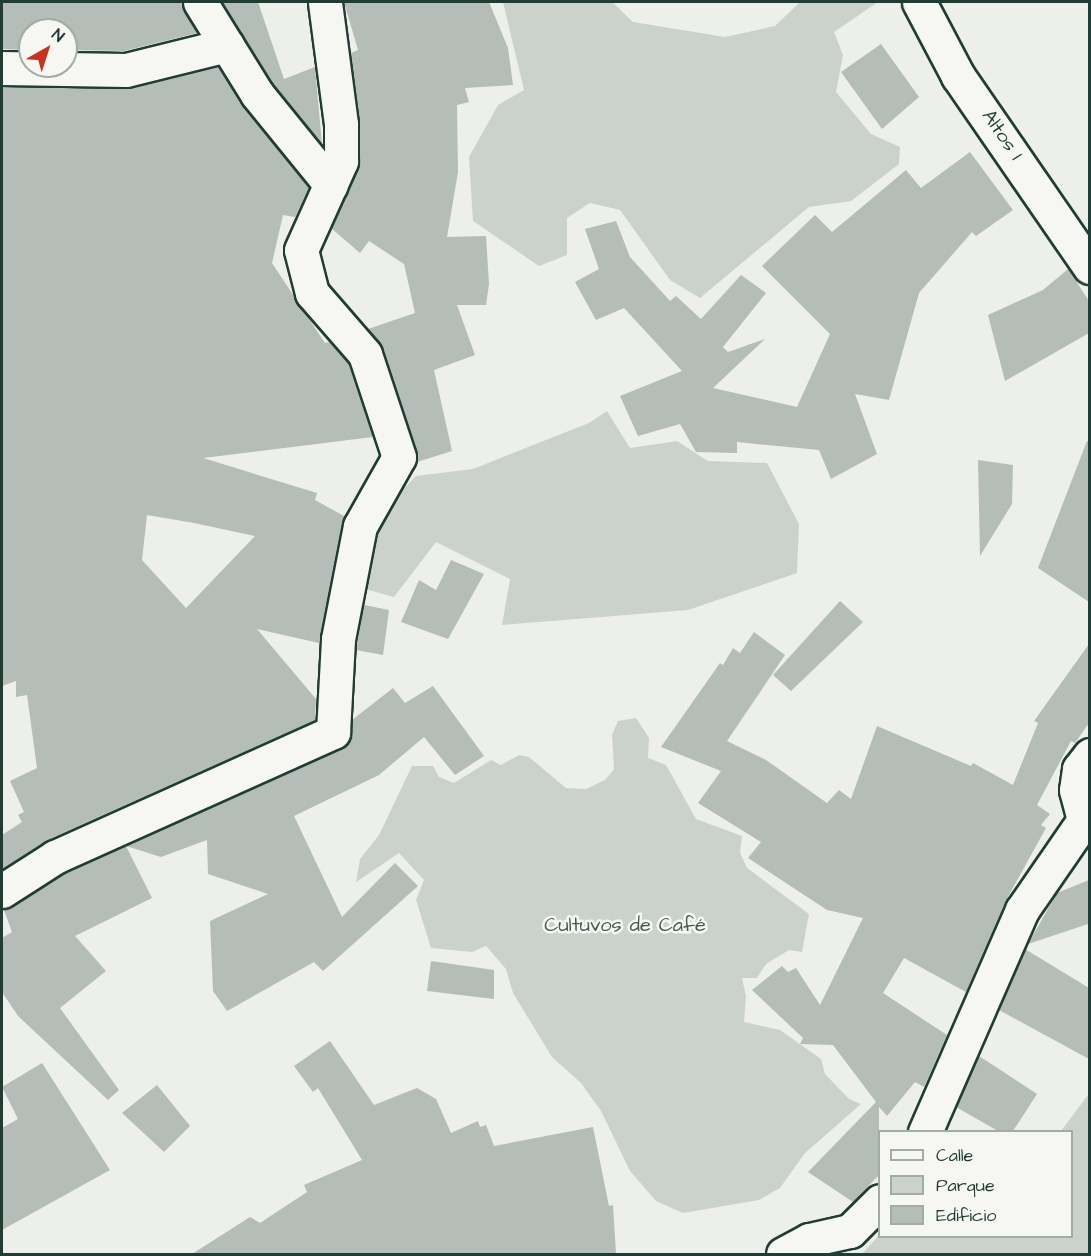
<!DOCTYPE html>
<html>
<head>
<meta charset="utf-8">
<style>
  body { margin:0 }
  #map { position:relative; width:1091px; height:1256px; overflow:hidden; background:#edefea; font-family:"Architects Daughter",sans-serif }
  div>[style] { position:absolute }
  .green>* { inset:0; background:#cbd2cc }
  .building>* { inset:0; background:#b4bdb8 }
  .roads { filter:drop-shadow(2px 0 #1f3d34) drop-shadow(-2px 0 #1f3d34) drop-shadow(0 2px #1f3d34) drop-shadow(0 -2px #1f3d34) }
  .street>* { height:33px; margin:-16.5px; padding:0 16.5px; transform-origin:16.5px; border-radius:16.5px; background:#f6f6f2 }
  span { translate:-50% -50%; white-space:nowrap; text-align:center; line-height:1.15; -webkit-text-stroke:5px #f6f6f2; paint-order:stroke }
  .street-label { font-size:20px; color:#1f3d34 }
  .park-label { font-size:20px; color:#415b52 }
  .frame { position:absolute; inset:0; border:3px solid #1f3d34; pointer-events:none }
  .legend { position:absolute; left:878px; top:1130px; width:195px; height:108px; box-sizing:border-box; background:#f6f6f2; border:2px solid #a0aca6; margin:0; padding:8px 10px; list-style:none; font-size:18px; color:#1f3d34 }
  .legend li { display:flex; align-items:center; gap:12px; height:30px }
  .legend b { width:30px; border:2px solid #a0aca6 }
  .north { position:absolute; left:18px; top:18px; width:60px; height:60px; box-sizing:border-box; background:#f6f6f2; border:2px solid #a0aca6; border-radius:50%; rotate:39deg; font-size:16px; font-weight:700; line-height:24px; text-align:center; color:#1f3d34 }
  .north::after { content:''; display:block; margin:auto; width:21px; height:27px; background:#c8321e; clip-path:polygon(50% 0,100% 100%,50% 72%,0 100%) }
</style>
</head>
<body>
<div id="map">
  <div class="green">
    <i style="clip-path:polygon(503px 2px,612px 2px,633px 22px,725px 37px,775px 26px,800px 2px,878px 2px,834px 32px,843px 55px,836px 92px,871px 134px,900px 147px,899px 164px,851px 201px,809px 207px,700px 298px,670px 280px,620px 210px,590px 203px,567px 218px,567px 255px,539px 266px,473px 221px,469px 157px,498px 105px,524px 90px)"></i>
    <i style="clip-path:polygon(607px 411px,630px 448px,677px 441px,708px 461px,767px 463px,799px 524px,797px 573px,688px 610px,502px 625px,510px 579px,436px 542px,394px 597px,365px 589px,373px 541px,388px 505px,416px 476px,473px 469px,589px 423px)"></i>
    <i style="clip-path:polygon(636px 718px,649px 738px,648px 758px,666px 765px,696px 819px,742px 836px,740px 853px,747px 868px,809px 914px,802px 952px,789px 950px,766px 964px,757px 978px,742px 978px,746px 996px,744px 1022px,780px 1030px,821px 1059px,825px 1074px,849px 1099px,861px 1104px,805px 1153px,780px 1188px,759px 1200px,683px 1213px,656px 1201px,630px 1171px,601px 1111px,581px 1083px,552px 1057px,513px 993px,506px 969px,486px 946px,472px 952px,431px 948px,416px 900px,424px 880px,399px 853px,356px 882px,360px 859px,379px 835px,412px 766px,433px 766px,439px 777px,454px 783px,491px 760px,501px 765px,519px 755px,529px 757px,566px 788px,586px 789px,605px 780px,614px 769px,612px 735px,618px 721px)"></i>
    <i style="clip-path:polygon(1088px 1095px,1089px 1254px,862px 1254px,879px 1235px,1072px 1236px,1072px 1132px,1061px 1131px)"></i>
  </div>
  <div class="building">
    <i style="clip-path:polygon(2px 2px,181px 2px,197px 33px,124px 51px,66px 50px,66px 30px,30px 30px,30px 50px,2px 49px)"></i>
    <i style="clip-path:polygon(222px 2px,258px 2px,284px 79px,315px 67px,322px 145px,272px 83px)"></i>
    <i style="clip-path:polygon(344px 2px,489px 2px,508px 48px,513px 85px,465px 88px,469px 102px,457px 105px,458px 172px,447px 237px,486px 236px,489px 284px,486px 305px,457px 305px,475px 355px,434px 370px,452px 451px,417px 462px,383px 348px,368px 329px,415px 313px,404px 264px,369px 241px,360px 253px,331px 228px,360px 161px,351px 53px,358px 50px)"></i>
    <i style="clip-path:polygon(881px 44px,919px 97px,882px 129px,841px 72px)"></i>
    <i style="clip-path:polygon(evenodd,218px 67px,242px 106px,309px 187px,295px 217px,283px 215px,272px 263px,325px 343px,329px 342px,348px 363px,373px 437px,203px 458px,317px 493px,315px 500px,344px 516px,319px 643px,257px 629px,316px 699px,315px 720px,47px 840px,2px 869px,2px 835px,22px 822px,18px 815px,24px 812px,10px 781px,37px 768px,27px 695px,16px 697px,16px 681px,2px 686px,2px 87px,126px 89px,218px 67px,147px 515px,194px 523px,255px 536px,186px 608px,142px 560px,147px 515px)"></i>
    <i style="clip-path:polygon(970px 152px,1013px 210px,976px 236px,972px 232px,919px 293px,889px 400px,855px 394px,877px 454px,831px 479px,819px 450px,737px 442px,737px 453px,696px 452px,680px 424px,638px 436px,620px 396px,682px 371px,624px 308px,596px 320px,575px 282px,599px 269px,585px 229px,616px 221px,630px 257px,670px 301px,676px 296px,701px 319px,741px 275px,766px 293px,723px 347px,728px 352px,765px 339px,713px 388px,797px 407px,830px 334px,762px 266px,815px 215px,832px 232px,906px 170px,921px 188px)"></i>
    <i style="clip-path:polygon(1068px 269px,1089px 301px,1089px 333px,1005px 381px,988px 315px,1043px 290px)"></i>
    <i style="clip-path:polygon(1087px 441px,1089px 441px,1089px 602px,1038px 568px)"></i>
    <i style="clip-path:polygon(978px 460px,1013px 465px,1012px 504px,980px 556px)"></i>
    <i style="clip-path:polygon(451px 560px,484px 574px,448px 639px,401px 622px,419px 580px,436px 590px)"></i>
    <i style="clip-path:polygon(840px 601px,863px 622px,791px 691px,773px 675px)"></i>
    <i style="clip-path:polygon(364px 605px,389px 610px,383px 655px,356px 650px)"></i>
    <i style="clip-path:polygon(754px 632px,785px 655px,727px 741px,766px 760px,827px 803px,839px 790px,851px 799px,877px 726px,971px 766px,973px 763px,1013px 785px,1038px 723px,1034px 721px,1089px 644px,1089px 723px,1075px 743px,1071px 741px,1037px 805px,1050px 814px,1041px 825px,1046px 828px,1005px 902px,966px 992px,904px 958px,883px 993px,947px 1035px,924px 1087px,915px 1082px,887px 1116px,879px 1107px,879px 1175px,853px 1202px,808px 1172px,876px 1102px,833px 1045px,800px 1044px,803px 1038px,752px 990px,782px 966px,788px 972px,796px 968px,820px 1005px,863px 918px,827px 910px,748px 858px,761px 842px,698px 803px,721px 771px,661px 747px,720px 663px,723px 665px,733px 648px,740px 653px)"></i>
    <i style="clip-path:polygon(433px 686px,484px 756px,455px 775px,424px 737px,379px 775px,294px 816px,342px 917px,395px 863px,418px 886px,323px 971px,314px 962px,227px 1011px,213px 991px,210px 921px,268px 894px,208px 874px,207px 840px,161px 857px,126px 846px,152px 898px,75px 936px,106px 971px,60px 1008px,119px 1090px,108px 1100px,18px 1016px,2px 992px,2px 938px,12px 932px,4px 910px,64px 874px,341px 749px,349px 742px,352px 720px,393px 688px,405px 703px)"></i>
    <i style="clip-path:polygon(1089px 880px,1088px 924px,1028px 944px,1057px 893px)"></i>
    <i style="clip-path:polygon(1025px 949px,1089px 988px,1089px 1059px,999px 1010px)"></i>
    <i style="clip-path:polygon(431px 961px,494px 970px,494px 999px,427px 991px)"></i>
    <i style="clip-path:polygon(330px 1041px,374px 1105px,417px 1088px,436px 1099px,451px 1133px,478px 1121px,480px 1127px,486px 1125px,494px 1146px,593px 1127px,609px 1206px,613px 1205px,616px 1254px,192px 1254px,250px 1217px,260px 1223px,307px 1192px,304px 1185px,362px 1160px,318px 1088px,313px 1092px,294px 1066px)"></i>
    <i style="clip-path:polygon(979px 1056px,1037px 1094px,1013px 1131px,998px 1131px,956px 1107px)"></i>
    <i style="clip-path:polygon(42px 1063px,110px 1170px,2px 1230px,2px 1128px,18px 1119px,2px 1087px)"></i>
    <i style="clip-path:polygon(157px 1085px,190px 1126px,164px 1152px,122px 1113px)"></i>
  </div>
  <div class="roads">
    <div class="street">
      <i style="left:200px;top:2px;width:108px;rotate:58.2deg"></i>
      <i style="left:257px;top:94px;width:117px;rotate:50.9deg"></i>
      <i style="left:919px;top:2px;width:84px;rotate:62.2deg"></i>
      <i style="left:958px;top:76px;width:232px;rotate:55.4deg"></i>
      <i style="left:2px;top:68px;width:124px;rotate:0.9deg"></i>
      <i style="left:126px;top:70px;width:104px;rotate:-13.9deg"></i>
      <i style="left:1090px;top:755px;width:18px;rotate:128deg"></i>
      <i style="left:1079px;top:769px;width:21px;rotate:98deg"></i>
      <i style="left:1076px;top:790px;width:31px;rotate:75deg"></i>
      <i style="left:1084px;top:820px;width:7px;rotate:34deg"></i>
      <i style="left:2px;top:891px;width:63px;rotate:-32.7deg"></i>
      <i style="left:55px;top:857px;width:305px;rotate:-24.2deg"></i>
      <i style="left:333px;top:732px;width:93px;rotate:-86.9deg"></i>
      <i style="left:338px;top:639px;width:115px;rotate:-79deg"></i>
      <i style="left:360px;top:526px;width:79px;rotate:-60.5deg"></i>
      <i style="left:399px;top:457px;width:108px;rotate:-108.3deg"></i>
      <i style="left:365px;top:354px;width:81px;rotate:-131deg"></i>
      <i style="left:312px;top:293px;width:44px;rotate:-104.3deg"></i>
      <i style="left:301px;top:250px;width:98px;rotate:-65.8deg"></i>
      <i style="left:341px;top:161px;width:37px;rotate:-90deg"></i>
      <i style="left:341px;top:124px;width:123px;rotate:-97.5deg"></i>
      <i style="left:925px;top:1132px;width:242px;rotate:-66.4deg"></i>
      <i style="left:1022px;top:910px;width:109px;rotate:-55.4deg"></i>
      <i style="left:783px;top:1254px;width:30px;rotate:-28deg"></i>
      <i style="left:809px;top:1240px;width:42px;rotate:-12.4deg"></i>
      <i style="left:850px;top:1231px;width:42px;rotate:-45deg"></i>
    </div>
  </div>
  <div class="street-label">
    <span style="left:1002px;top:135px;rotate:56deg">Altos 1</span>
  </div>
  <div class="park-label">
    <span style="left:625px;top:925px">Cultuvos de Café</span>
  </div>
  <div class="frame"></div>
  <ul class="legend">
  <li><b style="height:8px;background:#f6f6f2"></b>Calle</li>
  <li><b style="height:16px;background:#cbd2cc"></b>Parque</li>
  <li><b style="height:16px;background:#b4bdb8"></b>Edificio</li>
  </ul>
  <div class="north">N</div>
</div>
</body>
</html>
